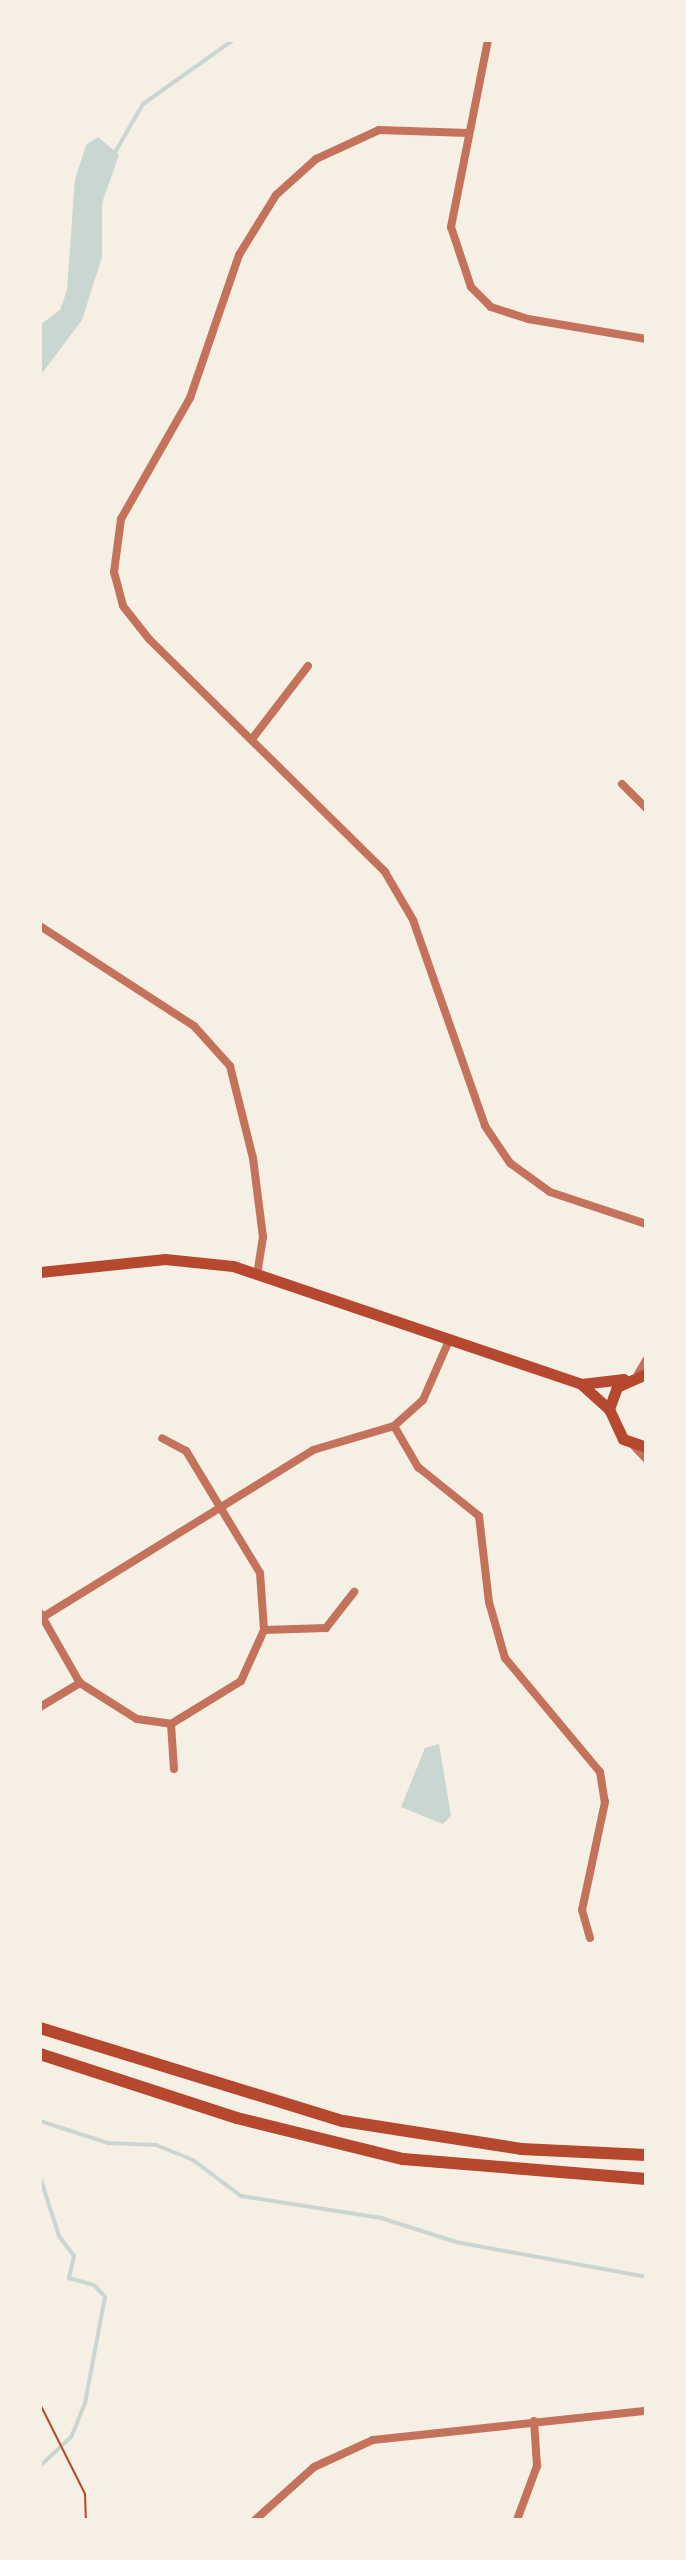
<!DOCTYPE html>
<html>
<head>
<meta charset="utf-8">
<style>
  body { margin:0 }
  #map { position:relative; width:686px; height:2560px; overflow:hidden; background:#f6efe4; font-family:"Noto Sans",sans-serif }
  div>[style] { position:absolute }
  .water>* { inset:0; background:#c9d6d2 }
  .stream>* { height:4px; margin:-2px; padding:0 2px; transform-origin:2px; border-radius:2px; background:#c9d6d2 }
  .path>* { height:2px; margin:-1px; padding:0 1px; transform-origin:1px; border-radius:1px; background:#b5482f }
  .minor>* { height:8px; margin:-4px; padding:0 4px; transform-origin:4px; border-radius:4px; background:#c5725c }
  .secondary>* { height:11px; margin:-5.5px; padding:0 5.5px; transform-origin:5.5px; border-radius:5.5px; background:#b5482f }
  .trunk>* { height:12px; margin:-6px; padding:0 6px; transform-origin:6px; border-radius:6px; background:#b5482f }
  span { translate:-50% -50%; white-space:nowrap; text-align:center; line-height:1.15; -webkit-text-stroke:8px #f6efe4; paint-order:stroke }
  .frame { position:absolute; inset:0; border:42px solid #f6efe4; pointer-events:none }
</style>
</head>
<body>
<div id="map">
  <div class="water">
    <i style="clip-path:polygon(98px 137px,119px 155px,102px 203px,102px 257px,82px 320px,40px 376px,40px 325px,60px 310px,67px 290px,75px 179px,86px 145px)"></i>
    <i style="clip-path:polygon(439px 1744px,451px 1816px,443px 1824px,401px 1807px,425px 1748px)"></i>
  </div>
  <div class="stream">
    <i style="left:114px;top:154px;width:58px;rotate:-59.9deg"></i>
    <i style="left:143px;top:104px;width:110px;rotate:-35.4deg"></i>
    <i style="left:40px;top:2121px;width:71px;rotate:17.9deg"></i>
    <i style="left:108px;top:2143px;width:48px;rotate:2.4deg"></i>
    <i style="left:156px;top:2145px;width:40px;rotate:22deg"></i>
    <i style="left:193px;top:2160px;width:60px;rotate:36.9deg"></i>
    <i style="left:241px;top:2196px;width:142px;rotate:8.9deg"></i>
    <i style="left:381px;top:2218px;width:79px;rotate:17.7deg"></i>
    <i style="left:456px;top:2242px;width:193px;rotate:10.4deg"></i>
    <i style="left:40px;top:2177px;width:62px;rotate:72.1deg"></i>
    <i style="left:59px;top:2236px;width:25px;rotate:53deg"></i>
    <i style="left:74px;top:2256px;width:23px;rotate:103deg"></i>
    <i style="left:69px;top:2278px;width:26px;rotate:16deg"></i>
    <i style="left:94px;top:2285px;width:16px;rotate:47deg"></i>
    <i style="left:105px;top:2297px;width:108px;rotate:100.7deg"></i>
    <i style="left:85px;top:2403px;width:35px;rotate:112deg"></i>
    <i style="left:72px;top:2436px;width:44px;rotate:136.8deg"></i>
  </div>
  <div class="path">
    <i style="left:40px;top:2404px;width:101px;rotate:63.4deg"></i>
    <i style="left:85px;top:2494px;width:26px;rotate:88deg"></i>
  </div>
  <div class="minor">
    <i style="left:488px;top:40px;width:191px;rotate:101.2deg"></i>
    <i style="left:451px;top:227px;width:63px;rotate:71.6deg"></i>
    <i style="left:471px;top:287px;width:28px;rotate:45deg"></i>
    <i style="left:491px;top:307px;width:39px;rotate:18deg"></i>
    <i style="left:528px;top:319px;width:120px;rotate:9.6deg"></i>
    <i style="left:468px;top:133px;width:89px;rotate:-178.1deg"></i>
    <i style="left:379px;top:130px;width:69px;rotate:155.3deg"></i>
    <i style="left:316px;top:159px;width:54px;rotate:138deg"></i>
    <i style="left:276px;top:195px;width:70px;rotate:121.7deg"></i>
    <i style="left:239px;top:255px;width:151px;rotate:108.9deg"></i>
    <i style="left:190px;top:398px;width:139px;rotate:119.7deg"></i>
    <i style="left:121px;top:519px;width:53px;rotate:97.5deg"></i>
    <i style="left:114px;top:572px;width:35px;rotate:75deg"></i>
    <i style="left:123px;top:606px;width:42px;rotate:51.8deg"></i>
    <i style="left:149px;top:639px;width:332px;rotate:44.6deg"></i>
    <i style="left:385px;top:872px;width:56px;rotate:59.7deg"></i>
    <i style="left:413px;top:920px;width:218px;rotate:70.7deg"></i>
    <i style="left:485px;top:1126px;width:45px;rotate:56deg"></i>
    <i style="left:510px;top:1163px;width:49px;rotate:35.9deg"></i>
    <i style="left:550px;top:1192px;width:101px;rotate:18.4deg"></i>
    <i style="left:252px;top:739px;width:92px;rotate:-52.5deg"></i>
    <i style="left:622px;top:784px;width:34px;rotate:45deg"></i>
    <i style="left:40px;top:926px;width:184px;rotate:33deg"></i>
    <i style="left:194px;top:1026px;width:54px;rotate:48deg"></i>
    <i style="left:230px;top:1066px;width:95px;rotate:76deg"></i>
    <i style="left:253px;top:1158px;width:80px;rotate:82.8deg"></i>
    <i style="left:263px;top:1237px;width:36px;rotate:99deg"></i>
    <i style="left:638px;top:1374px;width:16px;rotate:-60deg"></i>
    <i style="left:394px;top:1426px;width:48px;rotate:59.7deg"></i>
    <i style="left:418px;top:1467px;width:78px;rotate:38.8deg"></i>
    <i style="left:479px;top:1516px;width:87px;rotate:83.4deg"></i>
    <i style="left:489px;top:1602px;width:58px;rotate:74.1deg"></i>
    <i style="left:505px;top:1658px;width:148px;rotate:50.2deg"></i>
    <i style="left:600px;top:1772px;width:30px;rotate:81deg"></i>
    <i style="left:605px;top:1802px;width:110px;rotate:102deg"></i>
    <i style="left:582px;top:1910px;width:29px;rotate:74deg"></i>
    <i style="left:633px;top:1445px;width:19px;rotate:47deg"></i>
    <i style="left:40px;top:1613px;width:81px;rotate:60.3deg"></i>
    <i style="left:80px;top:1683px;width:67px;rotate:32.3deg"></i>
    <i style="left:137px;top:1719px;width:34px;rotate:8deg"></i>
    <i style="left:171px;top:1724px;width:82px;rotate:-31.6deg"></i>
    <i style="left:241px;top:1681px;width:56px;rotate:-65.7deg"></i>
    <i style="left:264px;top:1630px;width:57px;rotate:-94deg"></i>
    <i style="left:260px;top:1573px;width:143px;rotate:-121.2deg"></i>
    <i style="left:186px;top:1451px;width:27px;rotate:-152deg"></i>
    <i style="left:43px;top:1617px;width:317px;rotate:-31.7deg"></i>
    <i style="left:313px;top:1450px;width:84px;rotate:-16.5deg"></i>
    <i style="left:394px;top:1426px;width:39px;rotate:-42deg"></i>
    <i style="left:423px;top:1400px;width:62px;rotate:-66.3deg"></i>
    <i style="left:264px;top:1630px;width:62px;rotate:-1.8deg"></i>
    <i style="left:326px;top:1628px;width:46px;rotate:-52.1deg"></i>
    <i style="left:40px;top:1707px;width:47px;rotate:-31deg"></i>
    <i style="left:171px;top:1724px;width:45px;rotate:86.2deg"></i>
    <i style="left:255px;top:2520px;width:79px;rotate:-41.9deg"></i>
    <i style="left:314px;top:2467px;width:65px;rotate:-24.6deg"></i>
    <i style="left:373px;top:2440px;width:275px;rotate:-6.1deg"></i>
    <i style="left:517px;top:2520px;width:58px;rotate:-69.7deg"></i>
    <i style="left:537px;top:2466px;width:45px;rotate:-93.8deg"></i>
  </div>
  <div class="secondary">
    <i style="left:40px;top:1272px;width:126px;rotate:-5.9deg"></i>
    <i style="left:165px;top:1259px;width:68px;rotate:5.9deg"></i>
    <i style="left:233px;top:1266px;width:367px;rotate:18.7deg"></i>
    <i style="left:581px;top:1384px;width:38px;rotate:42deg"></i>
    <i style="left:646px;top:1374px;width:32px;rotate:156deg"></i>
    <i style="left:617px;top:1387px;width:23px;rotate:110deg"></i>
    <i style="left:609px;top:1409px;width:33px;rotate:65deg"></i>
    <i style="left:623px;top:1439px;width:24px;rotate:19deg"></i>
    <i style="left:581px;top:1384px;width:43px;rotate:-6.6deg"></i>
  </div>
  <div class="trunk">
    <i style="left:40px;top:2028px;width:317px;rotate:17.1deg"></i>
    <i style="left:343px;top:2121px;width:180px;rotate:8.9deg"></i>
    <i style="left:521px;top:2149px;width:125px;rotate:2.7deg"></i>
    <i style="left:40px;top:2054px;width:207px;rotate:18deg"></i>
    <i style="left:237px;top:2118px;width:171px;rotate:13.9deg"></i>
    <i style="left:403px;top:2159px;width:244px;rotate:4.7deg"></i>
  </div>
  <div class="frame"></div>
</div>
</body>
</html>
